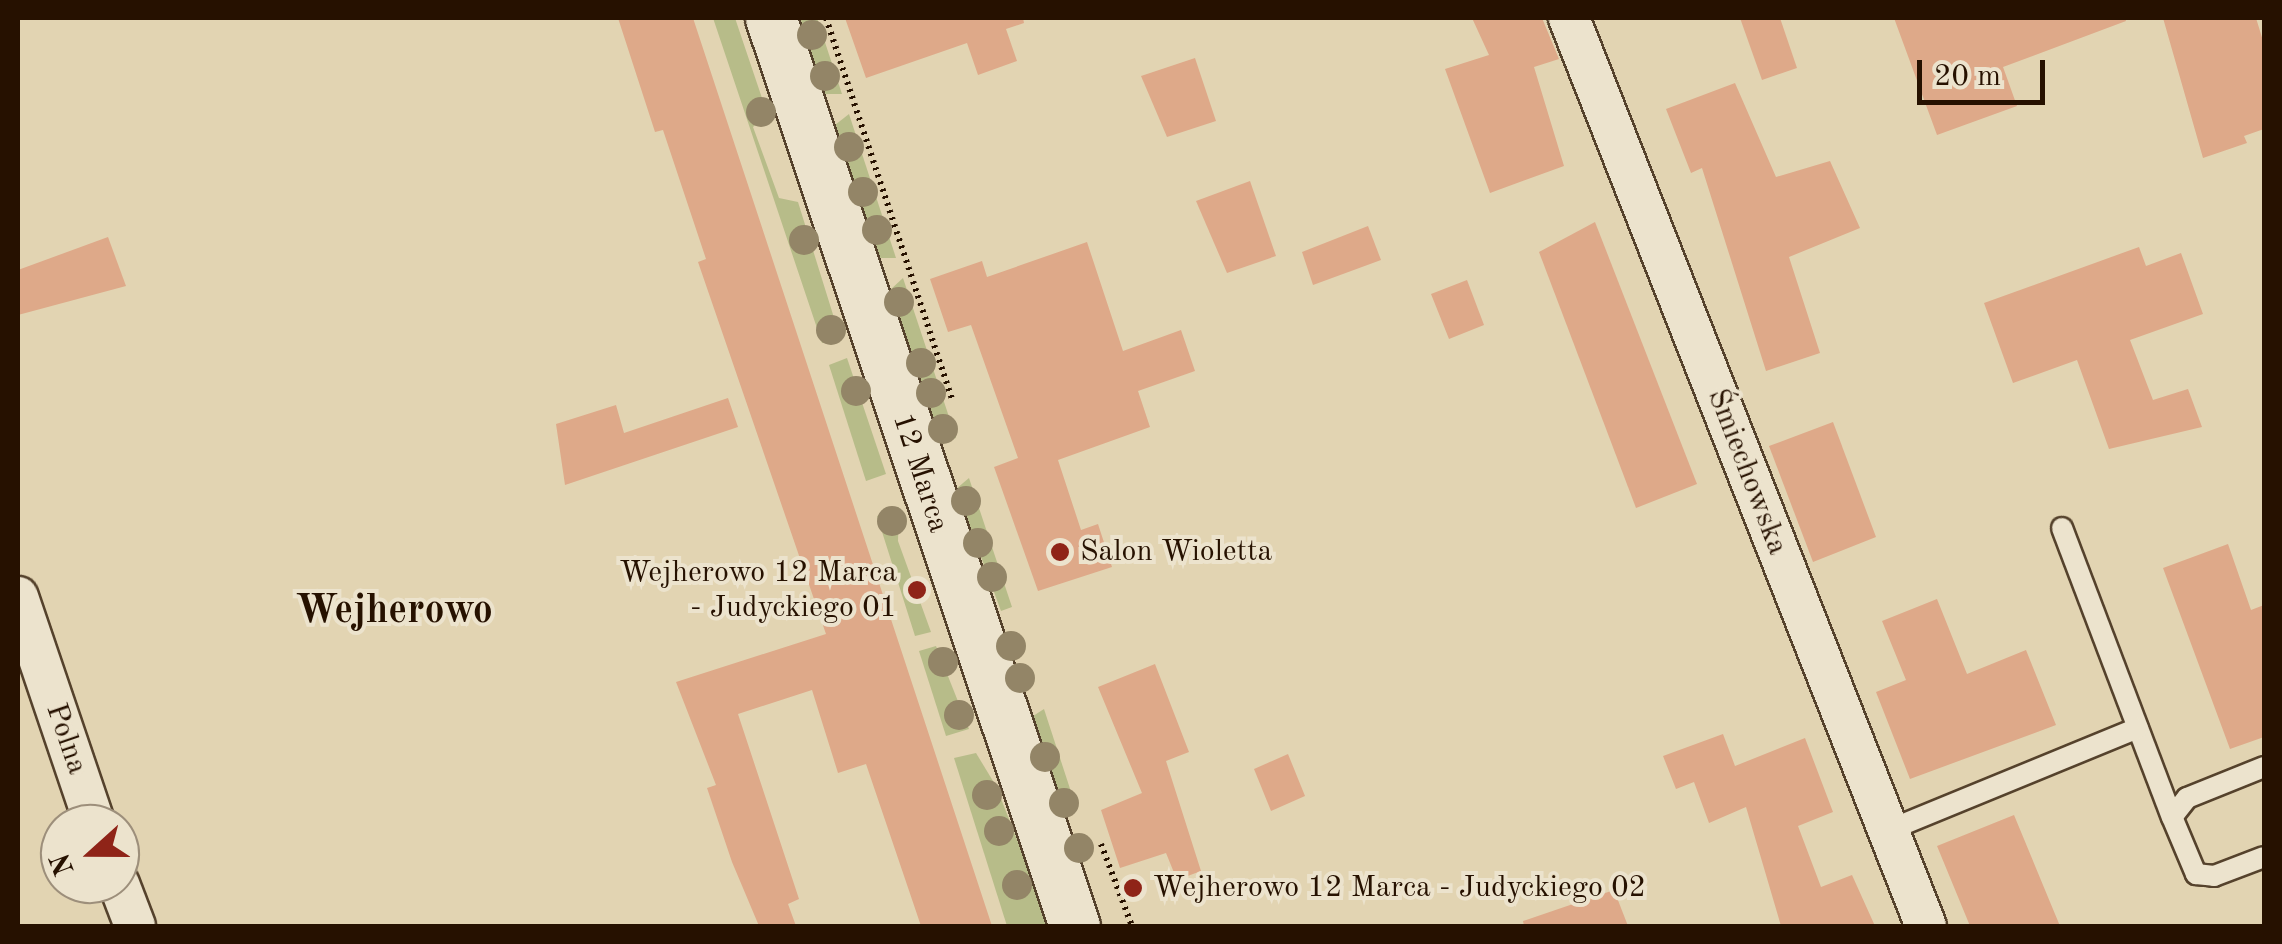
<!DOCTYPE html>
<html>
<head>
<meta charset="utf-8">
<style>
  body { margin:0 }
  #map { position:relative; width:2282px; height:944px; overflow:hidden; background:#e2d4b2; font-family:"Old Standard TT",serif }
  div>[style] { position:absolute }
  .green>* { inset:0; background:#b7bc89 }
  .building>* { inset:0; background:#dea989 }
  .path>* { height:6px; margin-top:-3px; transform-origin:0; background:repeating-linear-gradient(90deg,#261100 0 2.5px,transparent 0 7.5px) }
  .roads { filter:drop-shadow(2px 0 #55422c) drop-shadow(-2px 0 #55422c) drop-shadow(0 2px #55422c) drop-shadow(0 -2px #55422c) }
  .service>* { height:20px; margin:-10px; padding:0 10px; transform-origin:10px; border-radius:10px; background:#ece3cd }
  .minor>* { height:40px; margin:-20px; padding:0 20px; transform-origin:20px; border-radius:20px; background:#ece3cd }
  .tertiary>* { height:50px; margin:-25px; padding:0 25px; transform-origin:25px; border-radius:25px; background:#ece3cd }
  .trees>* { width:30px; height:30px; margin:-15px; border-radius:50%; background:#938567 }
  .dots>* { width:28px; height:28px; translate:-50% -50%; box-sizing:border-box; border:5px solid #ece3cd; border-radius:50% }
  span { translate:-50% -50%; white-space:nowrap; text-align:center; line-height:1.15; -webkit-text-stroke:8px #ece3cd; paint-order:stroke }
  .street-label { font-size:30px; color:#261100 }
  .poi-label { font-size:30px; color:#261100 }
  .left { translate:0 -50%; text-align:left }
  .right { translate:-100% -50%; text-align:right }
  .district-label { font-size:40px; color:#261100; font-weight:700 }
  .frame { position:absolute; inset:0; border:20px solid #261100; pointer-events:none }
  .north { position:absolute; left:40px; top:804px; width:100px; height:100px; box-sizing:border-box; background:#ece3cd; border:2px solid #9d8f7b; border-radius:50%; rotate:249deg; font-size:28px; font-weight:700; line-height:40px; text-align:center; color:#261100 }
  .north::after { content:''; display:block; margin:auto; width:35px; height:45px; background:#8f2418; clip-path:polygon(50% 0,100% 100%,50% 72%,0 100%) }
  .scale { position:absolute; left:1917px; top:60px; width:128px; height:45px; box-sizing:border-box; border:5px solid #261100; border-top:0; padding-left:12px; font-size:30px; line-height:35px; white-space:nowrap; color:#261100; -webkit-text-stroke:8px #ece3cd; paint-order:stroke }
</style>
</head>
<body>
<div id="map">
  <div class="green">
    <i style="clip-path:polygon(713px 18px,735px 18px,767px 113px,753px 127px,779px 198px,798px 202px,840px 337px,822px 343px)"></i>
    <i style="clip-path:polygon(800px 18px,817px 18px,842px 94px,825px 94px)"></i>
    <i style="clip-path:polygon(849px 114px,896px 258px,878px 258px,835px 125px)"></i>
    <i style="clip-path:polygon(903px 278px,956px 438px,941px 442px,890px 290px)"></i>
    <i style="clip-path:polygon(847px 358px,886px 474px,866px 481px,829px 365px)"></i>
    <i style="clip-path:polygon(969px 478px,1012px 607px,1001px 611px,956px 489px)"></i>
    <i style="clip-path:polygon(899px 507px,898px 541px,931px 632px,915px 636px,877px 516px)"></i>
    <i style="clip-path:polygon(936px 646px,969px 729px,946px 736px,919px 651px)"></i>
    <i style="clip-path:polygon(1044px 709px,1074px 801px,1060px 811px,1030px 718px)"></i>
    <i style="clip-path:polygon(976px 753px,996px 786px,1051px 926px,1007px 926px,954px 758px)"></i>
  </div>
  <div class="building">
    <i style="clip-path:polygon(618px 18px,693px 18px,992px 926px,921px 926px,866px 764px,838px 773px,812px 690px,738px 714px,799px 899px,788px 904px,796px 926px,759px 926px,732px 862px,707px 788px,716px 785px,676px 682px,826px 634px,698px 262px,706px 259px,663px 130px,655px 132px)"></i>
    <i style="clip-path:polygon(845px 18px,1023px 18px,1024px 23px,1006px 29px,1017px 61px,978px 75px,967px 43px,866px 78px)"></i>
    <i style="clip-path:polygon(1472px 18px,1542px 18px,1559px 59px,1534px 67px,1564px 166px,1490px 193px,1445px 69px,1489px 55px)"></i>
    <i style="clip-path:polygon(1740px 18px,1780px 18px,1797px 68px,1762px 80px)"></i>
    <i style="clip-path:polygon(1894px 18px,2125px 18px,2126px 21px,2003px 67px,2017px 106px,1937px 135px)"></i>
    <i style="clip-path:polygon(2163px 18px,2256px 18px,2264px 44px,2264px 129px,2244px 136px,2247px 143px,2203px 158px)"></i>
    <i style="clip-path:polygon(1195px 58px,1216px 121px,1167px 137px,1141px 76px)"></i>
    <i style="clip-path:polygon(1735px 83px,1776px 177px,1830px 161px,1860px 228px,1789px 257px,1820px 353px,1766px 371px,1702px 168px,1691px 173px,1666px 109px)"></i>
    <i style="clip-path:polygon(1250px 181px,1276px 256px,1227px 273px,1196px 201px)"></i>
    <i style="clip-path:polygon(1595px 222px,1697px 484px,1636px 508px,1539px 252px)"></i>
    <i style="clip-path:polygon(1368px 226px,1381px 260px,1313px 285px,1302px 252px)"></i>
    <i style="clip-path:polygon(108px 237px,126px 286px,18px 315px,18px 270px)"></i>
    <i style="clip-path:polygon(1087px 242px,1123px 351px,1181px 330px,1195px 371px,1138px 391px,1150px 427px,1058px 460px,1081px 530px,1098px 524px,1112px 567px,1038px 591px,994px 467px,1018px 458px,971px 325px,948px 332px,930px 279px,982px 261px,987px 277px)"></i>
    <i style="clip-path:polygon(2139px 247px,2146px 266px,2181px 253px,2203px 314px,2130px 340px,2153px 400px,2188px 389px,2202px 427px,2109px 449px,2077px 360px,2013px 383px,1984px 303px)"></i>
    <i style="clip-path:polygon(1467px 280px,1484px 325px,1449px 339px,1431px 294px)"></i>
    <i style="clip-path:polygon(728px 398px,738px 427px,565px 485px,556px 424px,616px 405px,624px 433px)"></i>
    <i style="clip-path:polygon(1833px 422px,1876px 537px,1813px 562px,1769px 446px)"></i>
    <i style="clip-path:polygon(2228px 544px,2251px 610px,2264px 605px,2264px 737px,2230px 749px,2163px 568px)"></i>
    <i style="clip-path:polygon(1937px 599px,1967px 674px,2026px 650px,2056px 725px,1910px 779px,1876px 692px,1906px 680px,1882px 621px)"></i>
    <i style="clip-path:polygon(1155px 664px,1189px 752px,1166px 761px,1201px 871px,1177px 880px,1166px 853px,1120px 868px,1101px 810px,1142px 793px,1098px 687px)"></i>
    <i style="clip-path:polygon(1723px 734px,1735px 766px,1805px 738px,1833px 812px,1798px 826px,1821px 887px,1852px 875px,1875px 926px,1781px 926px,1746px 807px,1709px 823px,1694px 782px,1676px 789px,1663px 756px)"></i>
    <i style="clip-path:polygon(1288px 754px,1305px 796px,1271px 811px,1254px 769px)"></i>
    <i style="clip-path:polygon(2014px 815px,2050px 902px,2060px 926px,1970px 926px,1937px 846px)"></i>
    <i style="clip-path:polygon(1614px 890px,1628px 926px,1524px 926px,1523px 921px)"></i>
  </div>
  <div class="path">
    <i style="left:826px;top:18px;width:404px;rotate:71.7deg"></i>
    <i style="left:1101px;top:844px;width:88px;rotate:69.3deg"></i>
  </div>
  <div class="roads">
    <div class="service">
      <i style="left:2062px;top:528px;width:309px;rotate:69.2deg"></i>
      <i style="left:2264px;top:767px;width:83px;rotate:158.1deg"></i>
      <i style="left:2187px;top:798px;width:24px;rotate:128deg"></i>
      <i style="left:2172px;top:817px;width:62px;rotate:67.2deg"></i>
      <i style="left:2196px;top:874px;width:18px;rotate:6deg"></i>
      <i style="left:2214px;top:876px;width:53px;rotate:-20.8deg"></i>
      <i style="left:1887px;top:831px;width:271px;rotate:-22.3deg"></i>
    </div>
    <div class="minor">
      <i style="left:1569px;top:18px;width:976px;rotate:68.54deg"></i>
      <i style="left:18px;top:597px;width:240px;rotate:71.3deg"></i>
      <i style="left:119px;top:884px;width:45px;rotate:69.1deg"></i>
    </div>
    <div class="tertiary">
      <i style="left:771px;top:18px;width:958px;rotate:71.49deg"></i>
    </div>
  </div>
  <div class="trees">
    <i style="left:812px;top:35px"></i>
    <i style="left:825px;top:76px"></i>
    <i style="left:761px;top:112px"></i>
    <i style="left:849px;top:147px"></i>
    <i style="left:863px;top:192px"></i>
    <i style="left:877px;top:230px"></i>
    <i style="left:804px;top:240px"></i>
    <i style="left:899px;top:302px"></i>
    <i style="left:831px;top:330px"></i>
    <i style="left:921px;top:363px"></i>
    <i style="left:856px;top:391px"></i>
    <i style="left:931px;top:393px"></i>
    <i style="left:943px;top:429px"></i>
    <i style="left:966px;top:501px"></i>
    <i style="left:892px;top:521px"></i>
    <i style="left:978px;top:543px"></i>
    <i style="left:992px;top:577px"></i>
    <i style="left:1011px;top:646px"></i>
    <i style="left:943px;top:662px"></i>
    <i style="left:1020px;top:678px"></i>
    <i style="left:959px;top:715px"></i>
    <i style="left:1045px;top:757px"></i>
    <i style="left:987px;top:795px"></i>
    <i style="left:1064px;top:803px"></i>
    <i style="left:999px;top:831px"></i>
    <i style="left:1079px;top:848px"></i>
    <i style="left:1017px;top:885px"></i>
  </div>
  <div class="dots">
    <i style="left:1060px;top:552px;background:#8f2418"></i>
    <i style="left:917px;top:590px;background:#8f2418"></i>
    <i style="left:1133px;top:888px;background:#8f2418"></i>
  </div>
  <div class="street-label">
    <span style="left:1747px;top:472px;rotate:69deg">Śmiechowska</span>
    <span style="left:920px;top:473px;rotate:72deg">12 Marca</span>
    <span style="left:66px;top:739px;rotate:71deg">Polna</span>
  </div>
  <div class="poi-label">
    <span class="left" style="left:1080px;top:552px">Salon Wioletta</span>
    <span class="right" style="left:897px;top:590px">Wejherowo 12 Marca<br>- Judyckiego 01</span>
    <span class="left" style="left:1153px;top:888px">Wejherowo 12 Marca - Judyckiego 02</span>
  </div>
  <div class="district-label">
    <span style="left:394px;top:612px">Wejherowo</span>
  </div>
  <div class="frame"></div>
  <div class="north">N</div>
  <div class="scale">20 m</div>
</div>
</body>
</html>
